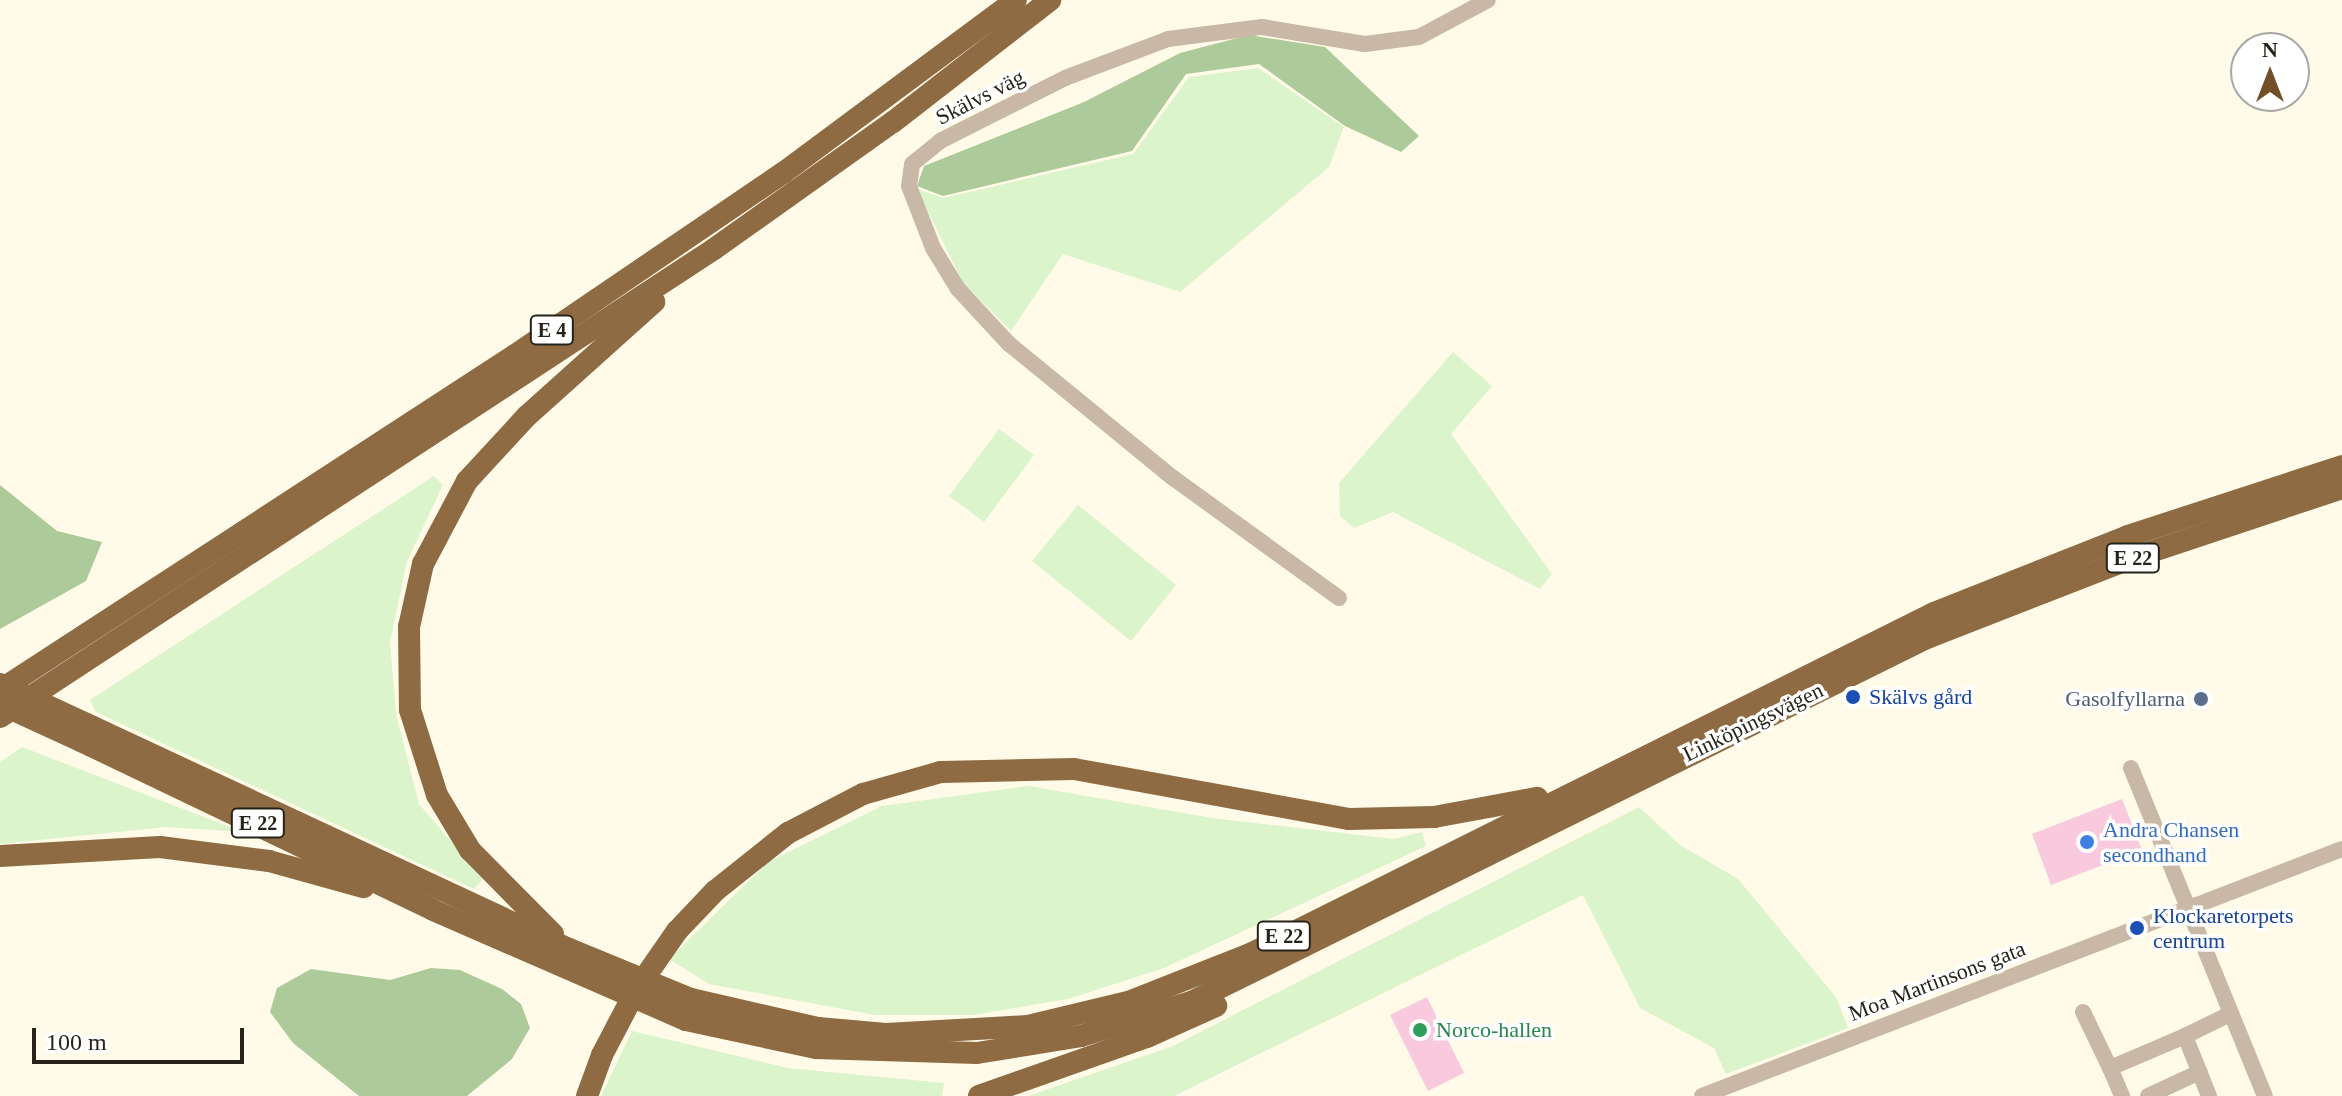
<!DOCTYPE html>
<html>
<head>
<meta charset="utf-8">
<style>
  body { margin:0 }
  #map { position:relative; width:2342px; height:1096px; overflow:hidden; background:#fffbe8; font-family:Georgia,serif }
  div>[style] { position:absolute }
  .green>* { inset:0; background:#dbf4cc }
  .forest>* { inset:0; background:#adca9b }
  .building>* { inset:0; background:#f9cade }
  .minor>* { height:16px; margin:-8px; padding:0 8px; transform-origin:8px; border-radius:8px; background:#cab8a6 }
  .highway>* { height:22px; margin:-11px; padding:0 11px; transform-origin:11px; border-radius:11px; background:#8f6b44 }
  .highway-bridge>* { height:22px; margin:-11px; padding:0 11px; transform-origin:11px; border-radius:11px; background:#8f6b44 }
  .dots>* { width:22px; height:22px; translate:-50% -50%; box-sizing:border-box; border:4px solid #fff; border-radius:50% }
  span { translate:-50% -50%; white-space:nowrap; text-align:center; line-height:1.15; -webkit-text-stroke:7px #fff; paint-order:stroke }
  .shield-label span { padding:2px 6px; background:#fff; border:2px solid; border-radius:6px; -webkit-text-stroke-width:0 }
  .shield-label { font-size:20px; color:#25231a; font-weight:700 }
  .street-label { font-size:22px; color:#25231a }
  .transit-label { font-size:22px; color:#164399 }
  .left { translate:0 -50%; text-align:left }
  .service-label { font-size:22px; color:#4e5e75 }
  .right { translate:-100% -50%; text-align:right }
  .shop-label { font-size:22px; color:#366cbe }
  .leisure-label { font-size:22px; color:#27864d }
  .north { position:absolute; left:2230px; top:32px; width:80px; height:80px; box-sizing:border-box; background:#fff; border:2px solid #a8a7a3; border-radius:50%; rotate:0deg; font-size:22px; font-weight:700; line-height:32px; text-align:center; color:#25231a }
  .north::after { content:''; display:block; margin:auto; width:28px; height:36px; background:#734f29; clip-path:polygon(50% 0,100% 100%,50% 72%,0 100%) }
  .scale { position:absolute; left:32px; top:1028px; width:212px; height:36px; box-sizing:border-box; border:4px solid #25231a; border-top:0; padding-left:10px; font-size:24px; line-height:28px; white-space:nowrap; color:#25231a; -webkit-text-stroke:6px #fff; paint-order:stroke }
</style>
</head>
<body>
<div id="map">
  <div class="green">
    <i style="clip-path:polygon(1258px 68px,1344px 127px,1329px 167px,1180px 292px,1063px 254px,1011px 331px,963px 283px,917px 189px,943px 198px,1133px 154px,1189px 77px)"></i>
    <i style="clip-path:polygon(1453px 352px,1492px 386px,1451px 434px,1552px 574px,1540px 589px,1393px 512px,1354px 528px,1340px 516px,1339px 483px)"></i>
    <i style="clip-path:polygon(999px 429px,1034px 455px,984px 522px,949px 496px)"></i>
    <i style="clip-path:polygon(434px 476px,443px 485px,407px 561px,390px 642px,396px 714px,419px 804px,483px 879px,474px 889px,96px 712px,90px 700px)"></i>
    <i style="clip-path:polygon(1078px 505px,1176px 585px,1131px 641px,1032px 561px)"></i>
    <i style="clip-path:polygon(22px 747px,243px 832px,166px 827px,0 844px,0 762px)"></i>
    <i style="clip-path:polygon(1029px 786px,1212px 818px,1394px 839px,1422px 832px,1426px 846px,1164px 968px,1068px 999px,974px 1015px,875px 1015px,709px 984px,669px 959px,768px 862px,882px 806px)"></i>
    <i style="clip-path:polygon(1639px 807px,1680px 845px,1738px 879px,1836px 997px,1848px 1028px,1726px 1074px,1714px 1048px,1640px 1008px,1583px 895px,1174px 1096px,1028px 1096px,1173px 1046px)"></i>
    <i style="clip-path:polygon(632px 1031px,788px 1068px,944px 1083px,942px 1096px,601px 1096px)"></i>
  </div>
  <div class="forest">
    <i style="clip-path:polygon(1249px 35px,1325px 47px,1419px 136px,1401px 152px,1345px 126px,1259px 64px,1186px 74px,1132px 151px,943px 196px,917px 186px,924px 166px,1084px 102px,1180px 53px)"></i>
    <i style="clip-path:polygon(0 485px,57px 531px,102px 542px,86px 581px,0 629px)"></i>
    <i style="clip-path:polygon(431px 968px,460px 970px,502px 989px,521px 1004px,530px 1028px,512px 1059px,467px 1096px,359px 1096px,293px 1043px,270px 1012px,277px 988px,311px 969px,390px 980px)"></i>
  </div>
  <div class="building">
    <i style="clip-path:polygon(2122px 799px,2142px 850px,2051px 885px,2032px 834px)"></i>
    <i style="clip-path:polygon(1427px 997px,1464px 1073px,1428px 1091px,1390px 1015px)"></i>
  </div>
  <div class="minor">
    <i style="left:1339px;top:598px;width:205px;rotate:-144.1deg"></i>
    <i style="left:1173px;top:478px;width:212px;rotate:-140.7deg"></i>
    <i style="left:1009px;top:344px;width:75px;rotate:-132.8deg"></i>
    <i style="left:958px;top:289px;width:48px;rotate:-121.4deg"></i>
    <i style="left:933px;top:248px;width:66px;rotate:-111.2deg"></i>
    <i style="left:909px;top:186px;width:22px;rotate:-82deg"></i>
    <i style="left:912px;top:164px;width:36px;rotate:-39deg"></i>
    <i style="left:940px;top:141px;width:140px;rotate:-26.7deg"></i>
    <i style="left:1065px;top:78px;width:110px;rotate:-20.7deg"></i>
    <i style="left:1168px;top:39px;width:95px;rotate:-7.3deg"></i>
    <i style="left:1262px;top:27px;width:104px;rotate:9.4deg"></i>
    <i style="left:1365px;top:44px;width:54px;rotate:-7.4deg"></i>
    <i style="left:1419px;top:37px;width:78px;rotate:-28.2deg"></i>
    <i style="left:2131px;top:768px;width:354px;rotate:67.8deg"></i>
    <i style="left:2083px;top:1012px;width:62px;rotate:64.3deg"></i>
    <i style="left:1702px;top:1096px;width:686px;rotate:-21.1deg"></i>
    <i style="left:2122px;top:1096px;width:30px;rotate:-113deg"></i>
    <i style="left:2110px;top:1068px;width:82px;rotate:-23.1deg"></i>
    <i style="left:2148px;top:1096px;width:57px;rotate:-24.8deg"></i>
    <i style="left:2209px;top:1096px;width:65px;rotate:-111.8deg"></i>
    <i style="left:2185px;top:1036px;width:50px;rotate:-26.1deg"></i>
  </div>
  <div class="highway">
    <i style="left:0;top:690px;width:614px;rotate:-33.04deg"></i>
    <i style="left:515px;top:355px;width:324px;rotate:-34.2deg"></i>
    <i style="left:783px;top:173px;width:290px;rotate:-36.6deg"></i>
    <i style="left:0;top:717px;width:854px;rotate:-33.24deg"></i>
    <i style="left:714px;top:249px;width:219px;rotate:-35.4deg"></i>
    <i style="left:893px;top:122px;width:199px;rotate:-37.8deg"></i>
    <i style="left:93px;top:727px;width:525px;rotate:25deg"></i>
    <i style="left:569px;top:949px;width:132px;rotate:22.3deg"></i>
    <i style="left:691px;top:999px;width:130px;rotate:12.9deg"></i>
    <i style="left:818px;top:1028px;width:68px;rotate:5deg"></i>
    <i style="left:886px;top:1034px;width:142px;rotate:-3.2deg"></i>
    <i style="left:1028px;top:1026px;width:106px;rotate:-13.6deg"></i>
    <i style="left:1131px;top:1001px;width:128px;rotate:-21.6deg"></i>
    <i style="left:1250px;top:954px;width:764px;rotate:-26.5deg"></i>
    <i style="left:1934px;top:613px;width:209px;rotate:-21.6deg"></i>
    <i style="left:2128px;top:536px;width:225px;rotate:-18.1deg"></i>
    <i style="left:81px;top:741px;width:390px;rotate:25.6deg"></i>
    <i style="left:433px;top:910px;width:276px;rotate:23.5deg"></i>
    <i style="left:686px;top:1020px;width:133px;rotate:12.2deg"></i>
    <i style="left:816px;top:1048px;width:161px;rotate:1.8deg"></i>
    <i style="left:977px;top:1053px;width:105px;rotate:-9.3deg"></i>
    <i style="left:1081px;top:1036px;width:115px;rotate:-17.2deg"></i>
    <i style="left:1191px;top:1002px;width:821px;rotate:-26.32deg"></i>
    <i style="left:1927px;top:638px;width:223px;rotate:-21.3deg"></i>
    <i style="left:2135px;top:557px;width:218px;rotate:-18.4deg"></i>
    <i style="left:0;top:856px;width:160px;rotate:-3.2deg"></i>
    <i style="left:160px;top:847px;width:110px;rotate:7.3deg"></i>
    <i style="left:269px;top:861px;width:98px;rotate:15.5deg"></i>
    <i style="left:677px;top:931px;width:55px;rotate:-46.5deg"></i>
    <i style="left:715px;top:891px;width:93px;rotate:-38.5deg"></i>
    <i style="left:788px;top:833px;width:85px;rotate:-27.5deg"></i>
    <i style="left:863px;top:794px;width:81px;rotate:-15.8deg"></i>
    <i style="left:941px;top:772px;width:133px;rotate:-1.3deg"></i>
    <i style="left:1074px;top:769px;width:280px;rotate:10.3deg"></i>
    <i style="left:1349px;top:819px;width:85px;rotate:-1.3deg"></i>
    <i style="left:1434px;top:817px;width:105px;rotate:-10.5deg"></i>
    <i style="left:553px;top:934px;width:118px;rotate:-134.7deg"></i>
    <i style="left:470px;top:850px;width:64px;rotate:-121deg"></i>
    <i style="left:437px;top:795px;width:89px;rotate:-107.6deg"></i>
    <i style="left:410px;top:710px;width:83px;rotate:-90.7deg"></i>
    <i style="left:409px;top:627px;width:65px;rotate:-77.5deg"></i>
    <i style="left:423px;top:564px;width:94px;rotate:-62.1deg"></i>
    <i style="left:467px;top:481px;width:88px;rotate:-47.3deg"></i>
    <i style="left:527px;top:416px;width:171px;rotate:-41.9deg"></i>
    <i style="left:587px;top:1096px;width:44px;rotate:-69.9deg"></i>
    <i style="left:979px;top:1096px;width:178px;rotate:-19.4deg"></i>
    <i style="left:1147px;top:1037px;width:76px;rotate:-24.2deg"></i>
  </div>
  <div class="highway-bridge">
    <i style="left:0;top:684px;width:102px;rotate:24.8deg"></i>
    <i style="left:0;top:704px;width:89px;rotate:24.6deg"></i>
    <i style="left:602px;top:1055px;width:73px;rotate:-62.4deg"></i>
    <i style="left:636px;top:990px;width:72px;rotate:-55.2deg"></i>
  </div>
  <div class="dots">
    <i style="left:1853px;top:697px;background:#1a4fb4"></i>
    <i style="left:2201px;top:699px;background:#5c6f8a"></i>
    <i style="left:2087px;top:842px;background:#3f7fe0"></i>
    <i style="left:2137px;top:928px;background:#1a4fb4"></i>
    <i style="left:1420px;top:1030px;background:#2e9e5b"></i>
  </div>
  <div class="shield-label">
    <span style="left:552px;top:330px">E 4</span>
    <span style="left:2133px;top:558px">E 22</span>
    <span style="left:258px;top:823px">E 22</span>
    <span style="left:1284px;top:936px">E 22</span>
  </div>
  <div class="street-label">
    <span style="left:980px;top:97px;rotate:-27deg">Skälvs väg</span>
    <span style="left:1753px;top:722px;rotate:-26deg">Linköpingsvägen</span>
    <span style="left:1937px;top:981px;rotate:-21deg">Moa Martinsons gata</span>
  </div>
  <div class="transit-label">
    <span class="left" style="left:1869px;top:697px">Skälvs gård</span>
    <span class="left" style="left:2153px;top:928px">Klockaretorpets<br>centrum</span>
  </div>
  <div class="service-label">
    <span class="right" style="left:2185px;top:699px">Gasolfyllarna</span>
  </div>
  <div class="shop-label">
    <span class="left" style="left:2103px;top:842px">Andra Chansen<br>secondhand</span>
  </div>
  <div class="leisure-label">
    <span class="left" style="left:1436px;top:1030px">Norco-hallen</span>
  </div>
  <div class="north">N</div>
  <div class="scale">100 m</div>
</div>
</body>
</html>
